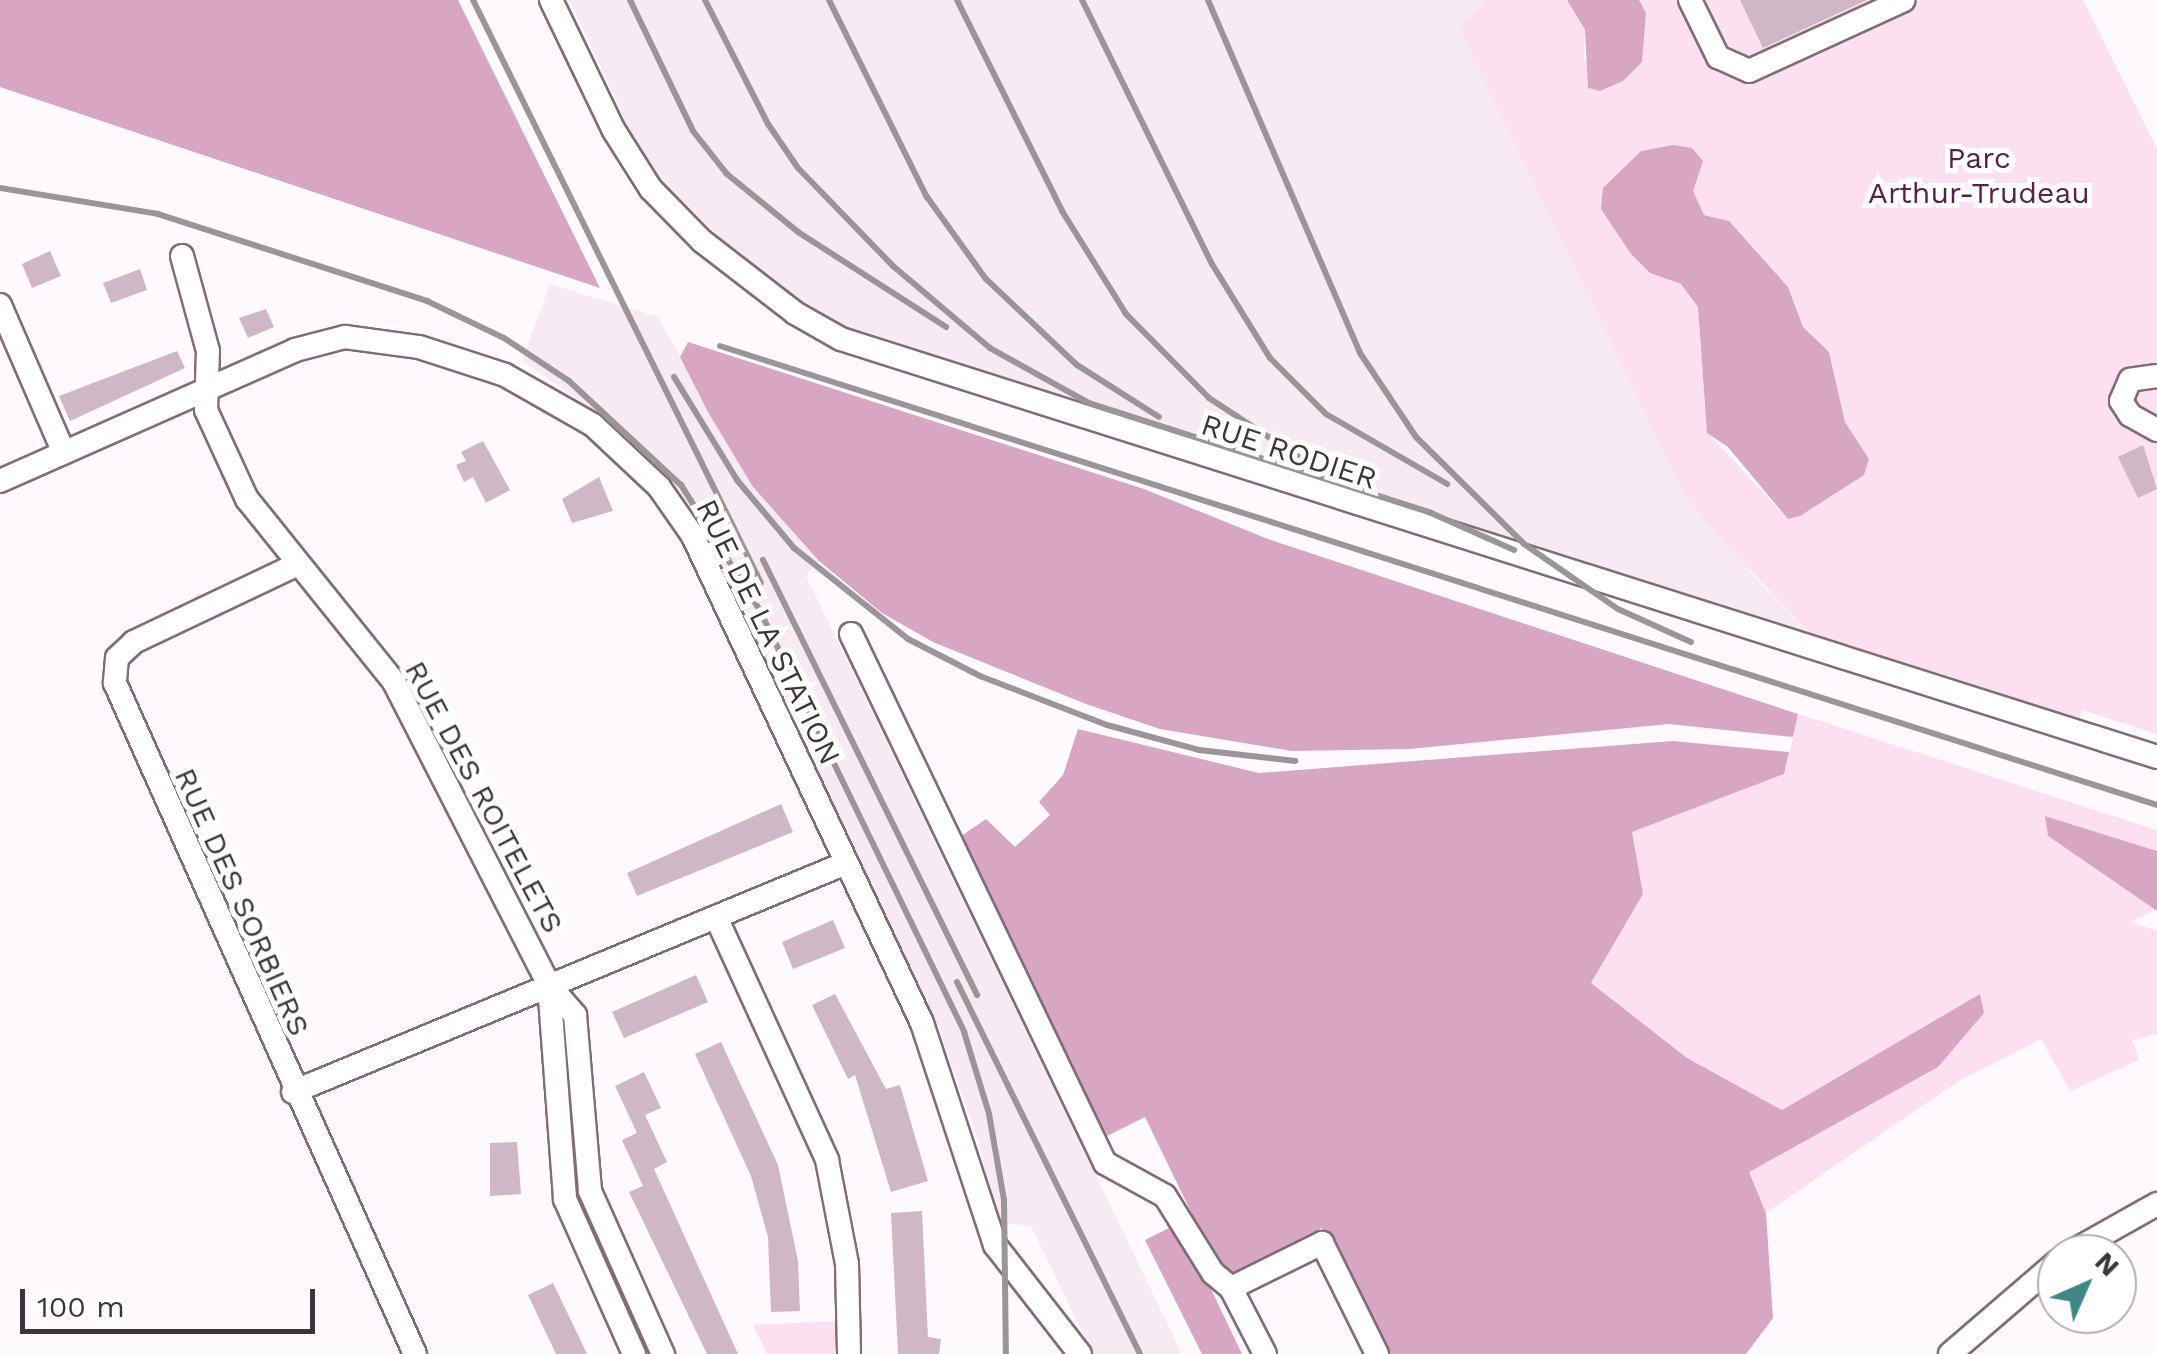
<!DOCTYPE html>
<html>
<head>
<meta charset="utf-8">
<style>
  body { margin:0 }
  #map { position:relative; width:2157px; height:1354px; overflow:hidden; background:#fef9fc; font-family:"Work Sans",sans-serif }
  div>[style] { position:absolute }
  .built>* { inset:0; background:#f7eaf2 }
  .green>* { inset:0; background:#fce0f0 }
  .forest>* { inset:0; background:#d6a6c3 }
  .building>* { inset:0; background:#cfb7c5 }
  .roads { filter:drop-shadow(2px 0 #826c79) drop-shadow(-2px 0 #826c79) drop-shadow(0 2px #826c79) drop-shadow(0 -2px #826c79) }
  .minor>* { height:22px; margin:-11px; padding:0 11px; transform-origin:11px; border-radius:11px; background:#fff }
  .rail>* { height:6px; margin:-3px; padding:0 3px; transform-origin:3px; border-radius:3px; background:#9b9498 }
  span { translate:-50% -50%; white-space:nowrap; text-align:center; line-height:1.15; -webkit-text-stroke:10px #fff; paint-order:stroke }
  .park-label { font-size:30px; color:#592147 }
  .street-label { font-size:30px; color:#3e353a }
  .north { position:absolute; left:2037px; top:1234px; width:100px; height:100px; box-sizing:border-box; background:#fff; border:2px solid #b2aeb0; border-radius:50%; rotate:45deg; font-size:28px; font-weight:700; line-height:40px; text-align:center; color:#3e353a }
  .north::after { content:''; display:block; margin:auto; width:35px; height:45px; background:#408885; clip-path:polygon(50% 0,100% 100%,50% 72%,0 100%) }
  .scale { position:absolute; left:20px; top:1289px; width:295px; height:45px; box-sizing:border-box; border:5px solid #3e353a; border-top:0; padding-left:12px; font-size:30px; line-height:35px; white-space:nowrap; color:#3e353a; -webkit-text-stroke:8px #fff; paint-order:stroke }
</style>
</head>
<body>
<div id="map">
  <div class="built">
    <i style="clip-path:polygon(570px 0,1485px 0,1460px 29px,1750px 572px,1813px 636px,1004px 383px,860px 334px,814px 311px,716px 234px,658px 176px,637px 145px)"></i>
    <i style="clip-path:polygon(550px 284px,658px 317px,753px 487px,819px 561px,806px 576px,1182px 1354px,1093px 1354px,1031px 1226px,996px 1222px,979px 1143px,938px 1026px,704px 529px,661px 472px,607px 420px,522px 361px)"></i>
  </div>
  <div class="green">
    <i style="clip-path:polygon(evenodd,1485px 0,1567px 0,1585px 31px,1584px 62px,1646px 13px,1639px 0,2083px 0,2157px 149px,2157px 367px,2133px 368px,2117px 383px,2157px 438px,2157px 734px,2082px 710px,2079px 720px,1813px 636px,1710px 528px,1682px 490px,1459px 29px,1485px 0,1693px 191px,1704px 215px,1716px 217px,1788px 287px,1803px 327px,1829px 352px,1845px 422px,1869px 459px,1864px 475px,1788px 519px,1707px 432px,1698px 307px,1681px 284px,1650px 273px,1631px 254px,1693px 191px)"></i>
    <i style="clip-path:polygon(2157px 386px,2157px 424px,2130px 396px)"></i>
    <i style="clip-path:polygon(1799px 714px,2157px 830px,2157px 851px,2046px 816px,2048px 836px,2155px 910px,2131px 922px,2157px 931px,2157px 1034px,2132px 1040px,2139px 1060px,2070px 1091px,2041px 1039px,1959px 1081px,1766px 1213px,1748px 1172px,1938px 1067px,1980px 995px,1782px 1110px,1687px 1058px,1591px 983px,1643px 894px,1632px 832px,1784px 774px)"></i>
    <i style="clip-path:polygon(836px 1321px,835px 1354px,767px 1354px,753px 1325px)"></i>
  </div>
  <div class="forest">
    <i style="clip-path:polygon(0 0,458px 0,600px 288px,0 87px)"></i>
    <i style="clip-path:polygon(1567px 0,1639px 0,1646px 13px,1642px 62px,1623px 81px,1600px 91px,1588px 88px,1585px 30px)"></i>
    <i style="clip-path:polygon(1673px 145px,1692px 148px,1703px 161px,1693px 191px,1704px 215px,1729px 221px,1788px 287px,1803px 327px,1829px 352px,1845px 422px,1869px 459px,1864px 475px,1800px 516px,1788px 519px,1728px 447px,1707px 433px,1698px 307px,1681px 284px,1650px 273px,1631px 254px,1601px 209px,1603px 188px,1641px 151px)"></i>
    <i style="clip-path:polygon(688px 342px,1144px 489px,1268px 539px,1798px 714px,1793px 737px,1669px 724px,1409px 749px,1292px 751px,1160px 729px,1086px 704px,933px 642px,882px 613px,819px 561px,753px 487px,708px 412px,680px 357px)"></i>
    <i style="clip-path:polygon(1078px 729px,1259px 773px,1673px 741px,1789px 752px,1784px 774px,1632px 832px,1643px 894px,1591px 983px,1687px 1058px,1782px 1110px,1980px 994px,1984px 1013px,1938px 1067px,1749px 1172px,1766px 1213px,1773px 1318px,1746px 1354px,1387px 1354px,1322px 1228px,1210px 1287px,1242px 1354px,1202px 1354px,1145px 1240px,1193px 1216px,1145px 1117px,1103px 1138px,957px 839px,986px 819px,1015px 847px,1050px 815px,1039px 802px,1063px 775px)"></i>
    <i style="clip-path:polygon(2045px 816px,2157px 851px,2157px 911px,2048px 836px)"></i>
  </div>
  <div class="building">
    <i style="clip-path:polygon(1740px 0,1867px 0,1763px 48px)"></i>
    <i style="clip-path:polygon(50px 251px,61px 276px,32px 288px,22px 264px)"></i>
    <i style="clip-path:polygon(140px 269px,147px 290px,111px 303px,103px 283px)"></i>
    <i style="clip-path:polygon(266px 309px,274px 327px,248px 338px,239px 318px)"></i>
    <i style="clip-path:polygon(177px 351px,185px 368px,70px 421px,59px 396px)"></i>
    <i style="clip-path:polygon(483px 441px,510px 490px,486px 503px,473px 477px,464px 482px,456px 465px,466px 461px,461px 452px)"></i>
    <i style="clip-path:polygon(2143px 445px,2157px 489px,2138px 498px,2118px 457px)"></i>
    <i style="clip-path:polygon(599px 477px,613px 511px,572px 523px,562px 499px)"></i>
    <i style="clip-path:polygon(781px 804px,793px 832px,637px 896px,627px 873px)"></i>
    <i style="clip-path:polygon(833px 920px,845px 948px,793px 969px,782px 942px)"></i>
    <i style="clip-path:polygon(696px 975px,708px 1002px,624px 1038px,612px 1012px)"></i>
    <i style="clip-path:polygon(835px 994px,886px 1089px,900px 1085px,928px 1181px,891px 1192px,855px 1075px,848px 1079px,812px 1005px)"></i>
    <i style="clip-path:polygon(721px 1042px,778px 1165px,798px 1261px,800px 1311px,771px 1312px,768px 1237px,751px 1176px,695px 1054px)"></i>
    <i style="clip-path:polygon(644px 1072px,661px 1108px,645px 1115px,667px 1162px,654px 1169px,738px 1354px,707px 1354px,629px 1192px,643px 1186px,622px 1140px,637px 1133px,615px 1086px)"></i>
    <i style="clip-path:polygon(517px 1142px,521px 1194px,490px 1196px,490px 1143px)"></i>
    <i style="clip-path:polygon(922px 1211px,928px 1337px,941px 1339px,939px 1354px,898px 1354px,891px 1213px)"></i>
    <i style="clip-path:polygon(553px 1283px,566px 1310px,587px 1354px,556px 1354px,528px 1295px)"></i>
  </div>
  <div class="roads">
    <div class="minor">
      <i style="left:551px;top:0;width:143px;rotate:64.3deg"></i>
      <i style="left:613px;top:129px;width:71px;rotate:57.7deg"></i>
      <i style="left:651px;top:189px;width:73px;rotate:45.6deg"></i>
      <i style="left:702px;top:241px;width:118px;rotate:37.7deg"></i>
      <i style="left:795px;top:313px;width:53px;rotate:29.5deg"></i>
      <i style="left:841px;top:339px;width:1381px;rotate:17.62deg"></i>
      <i style="left:1690px;top:0;width:64px;rotate:63.8deg"></i>
      <i style="left:1718px;top:57px;width:34px;rotate:24deg"></i>
      <i style="left:1749px;top:71px;width:170px;rotate:-24.6deg"></i>
      <i style="left:182px;top:256px;width:98px;rotate:74.7deg"></i>
      <i style="left:208px;top:351px;width:59px;rotate:91.9deg"></i>
      <i style="left:206px;top:410px;width:98px;rotate:65.3deg"></i>
      <i style="left:247px;top:499px;width:235px;rotate:51.2deg"></i>
      <i style="left:394px;top:682px;width:340px;rotate:62.9deg"></i>
      <i style="left:549px;top:985px;width:40px;rotate:49deg"></i>
      <i style="left:575px;top:1015px;width:177px;rotate:85.1deg"></i>
      <i style="left:590px;top:1191px;width:179px;rotate:65.9deg"></i>
      <i style="left:0;top:305px;width:161px;rotate:66.6deg"></i>
      <i style="left:2157px;top:376px;width:27px;rotate:172deg"></i>
      <i style="left:2130px;top:380px;width:23px;rotate:113deg"></i>
      <i style="left:2121px;top:401px;width:17px;rotate:57deg"></i>
      <i style="left:2130px;top:415px;width:31px;rotate:29deg"></i>
      <i style="left:0;top:481px;width:323px;rotate:-23.9deg"></i>
      <i style="left:295px;top:350px;width:52px;rotate:-14.6deg"></i>
      <i style="left:345px;top:337px;width:75px;rotate:7.7deg"></i>
      <i style="left:419px;top:347px;width:90px;rotate:18deg"></i>
      <i style="left:505px;top:375px;width:101px;rotate:29.6deg"></i>
      <i style="left:593px;top:425px;width:91px;rotate:43.2deg"></i>
      <i style="left:659px;top:487px;width:60px;rotate:55.2deg"></i>
      <i style="left:693px;top:536px;width:538px;rotate:64.82deg"></i>
      <i style="left:922px;top:1023px;width:234px;rotate:71.8deg"></i>
      <i style="left:995px;top:1245px;width:138px;rotate:52.1deg"></i>
      <i style="left:298px;top:564px;width:182px;rotate:154.6deg"></i>
      <i style="left:134px;top:642px;width:23px;rotate:137deg"></i>
      <i style="left:117px;top:658px;width:25px;rotate:95deg"></i>
      <i style="left:115px;top:683px;width:735px;rotate:65.91deg"></i>
      <i style="left:851px;top:634px;width:587px;rotate:64.35deg"></i>
      <i style="left:1105px;top:1163px;width:68px;rotate:28.8deg"></i>
      <i style="left:1165px;top:1196px;width:91px;rotate:58.1deg"></i>
      <i style="left:1213px;top:1273px;width:23px;rotate:40deg"></i>
      <i style="left:716px;top:917px;width:267px;rotate:65.4deg"></i>
      <i style="left:827px;top:1160px;width:106px;rotate:79.1deg"></i>
      <i style="left:847px;top:1264px;width:90px;rotate:88.7deg"></i>
      <i style="left:549px;top:985px;width:215px;rotate:85.7deg"></i>
      <i style="left:565px;top:1199px;width:170px;rotate:66deg"></i>
      <i style="left:293px;top:1092px;width:599px;rotate:-22.49deg"></i>
      <i style="left:2068px;top:1254px;width:102px;rotate:-29.3deg"></i>
      <i style="left:1265px;top:1354px;width:74px;rotate:-117.3deg"></i>
      <i style="left:1231px;top:1288px;width:102px;rotate:-26.3deg"></i>
      <i style="left:1322px;top:1243px;width:124px;rotate:63.6deg"></i>
      <i style="left:1950px;top:1354px;width:141px;rotate:-40.7deg"></i>
    </div>
  </div>
  <div class="rail">
    <i style="left:473px;top:0;width:650px;rotate:63.71deg"></i>
    <i style="left:630px;top:0;width:145px;rotate:64.3deg"></i>
    <i style="left:693px;top:131px;width:55px;rotate:51.7deg"></i>
    <i style="left:727px;top:174px;width:92px;rotate:39.2deg"></i>
    <i style="left:798px;top:232px;width:176px;rotate:32.7deg"></i>
    <i style="left:705px;top:0;width:139px;rotate:63.1deg"></i>
    <i style="left:768px;top:124px;width:53px;rotate:55.7deg"></i>
    <i style="left:798px;top:168px;width:136px;rotate:45.9deg"></i>
    <i style="left:893px;top:266px;width:127px;rotate:40.2deg"></i>
    <i style="left:990px;top:348px;width:113px;rotate:29.1deg"></i>
    <i style="left:1089px;top:403px;width:359px;rotate:17.8deg"></i>
    <i style="left:1431px;top:513px;width:91px;rotate:24deg"></i>
    <i style="left:829px;top:0;width:220px;rotate:63.6deg"></i>
    <i style="left:927px;top:197px;width:101px;rotate:54.3deg"></i>
    <i style="left:986px;top:279px;width:125px;rotate:43.4deg"></i>
    <i style="left:1077px;top:365px;width:97px;rotate:32.4deg"></i>
    <i style="left:957px;top:0;width:236px;rotate:63.5deg"></i>
    <i style="left:1062px;top:211px;width:121px;rotate:58.1deg"></i>
    <i style="left:1126px;top:314px;width:118px;rotate:45.3deg"></i>
    <i style="left:1209px;top:398px;width:124px;rotate:33.2deg"></i>
    <i style="left:1082px;top:0;width:294px;rotate:63.8deg"></i>
    <i style="left:1212px;top:264px;width:110px;rotate:58.3deg"></i>
    <i style="left:1270px;top:358px;width:79px;rotate:45deg"></i>
    <i style="left:1326px;top:414px;width:140px;rotate:30deg"></i>
    <i style="left:1208px;top:0;width:384px;rotate:66.7deg"></i>
    <i style="left:1360px;top:353px;width:101px;rotate:56.3deg"></i>
    <i style="left:1416px;top:437px;width:152px;rotate:44.7deg"></i>
    <i style="left:1524px;top:544px;width:114px;rotate:34.7deg"></i>
    <i style="left:1618px;top:609px;width:80px;rotate:24.3deg"></i>
    <i style="left:0;top:188px;width:160px;rotate:9.3deg"></i>
    <i style="left:158px;top:214px;width:283px;rotate:17.9deg"></i>
    <i style="left:427px;top:301px;width:85px;rotate:25.7deg"></i>
    <i style="left:504px;top:338px;width:78px;rotate:33.5deg"></i>
    <i style="left:569px;top:381px;width:153px;rotate:42.9deg"></i>
    <i style="left:681px;top:485px;width:146px;rotate:57.8deg"></i>
    <i style="left:759px;top:609px;width:470px;rotate:64.1deg"></i>
    <i style="left:964px;top:1032px;width:86px;rotate:73deg"></i>
    <i style="left:989px;top:1114px;width:87px;rotate:80.1deg"></i>
    <i style="left:1004px;top:1200px;width:154px;rotate:89.3deg"></i>
    <i style="left:720px;top:346px;width:1509px;rotate:17.71deg"></i>
    <i style="left:674px;top:377px;width:121px;rotate:58.5deg"></i>
    <i style="left:737px;top:480px;width:89px;rotate:50deg"></i>
    <i style="left:794px;top:548px;width:146px;rotate:38.6deg"></i>
    <i style="left:908px;top:639px;width:81px;rotate:27.2deg"></i>
    <i style="left:980px;top:676px;width:136px;rotate:21.1deg"></i>
    <i style="left:1107px;top:725px;width:95px;rotate:15.2deg"></i>
    <i style="left:1199px;top:750px;width:97px;rotate:6.5deg"></i>
    <i style="left:763px;top:560px;width:485px;rotate:63.8deg"></i>
    <i style="left:957px;top:982px;width:415px;rotate:63.8deg"></i>
  </div>
  <div class="park-label">
    <span style="left:1979px;top:175px">Parc<br>Arthur-Trudeau</span>
  </div>
  <div class="street-label">
    <span style="left:1289px;top:452px;rotate:18deg">RUE RODIER</span>
    <span style="left:768px;top:632px;rotate:64deg">RUE DE LA STATION</span>
    <span style="left:484px;top:797px;rotate:62deg">RUE DES ROITELETS</span>
    <span style="left:242px;top:902px;rotate:66deg">RUE DES SORBIERS</span>
  </div>
  <div class="north">N</div>
  <div class="scale">100 m</div>
</div>
</body>
</html>
